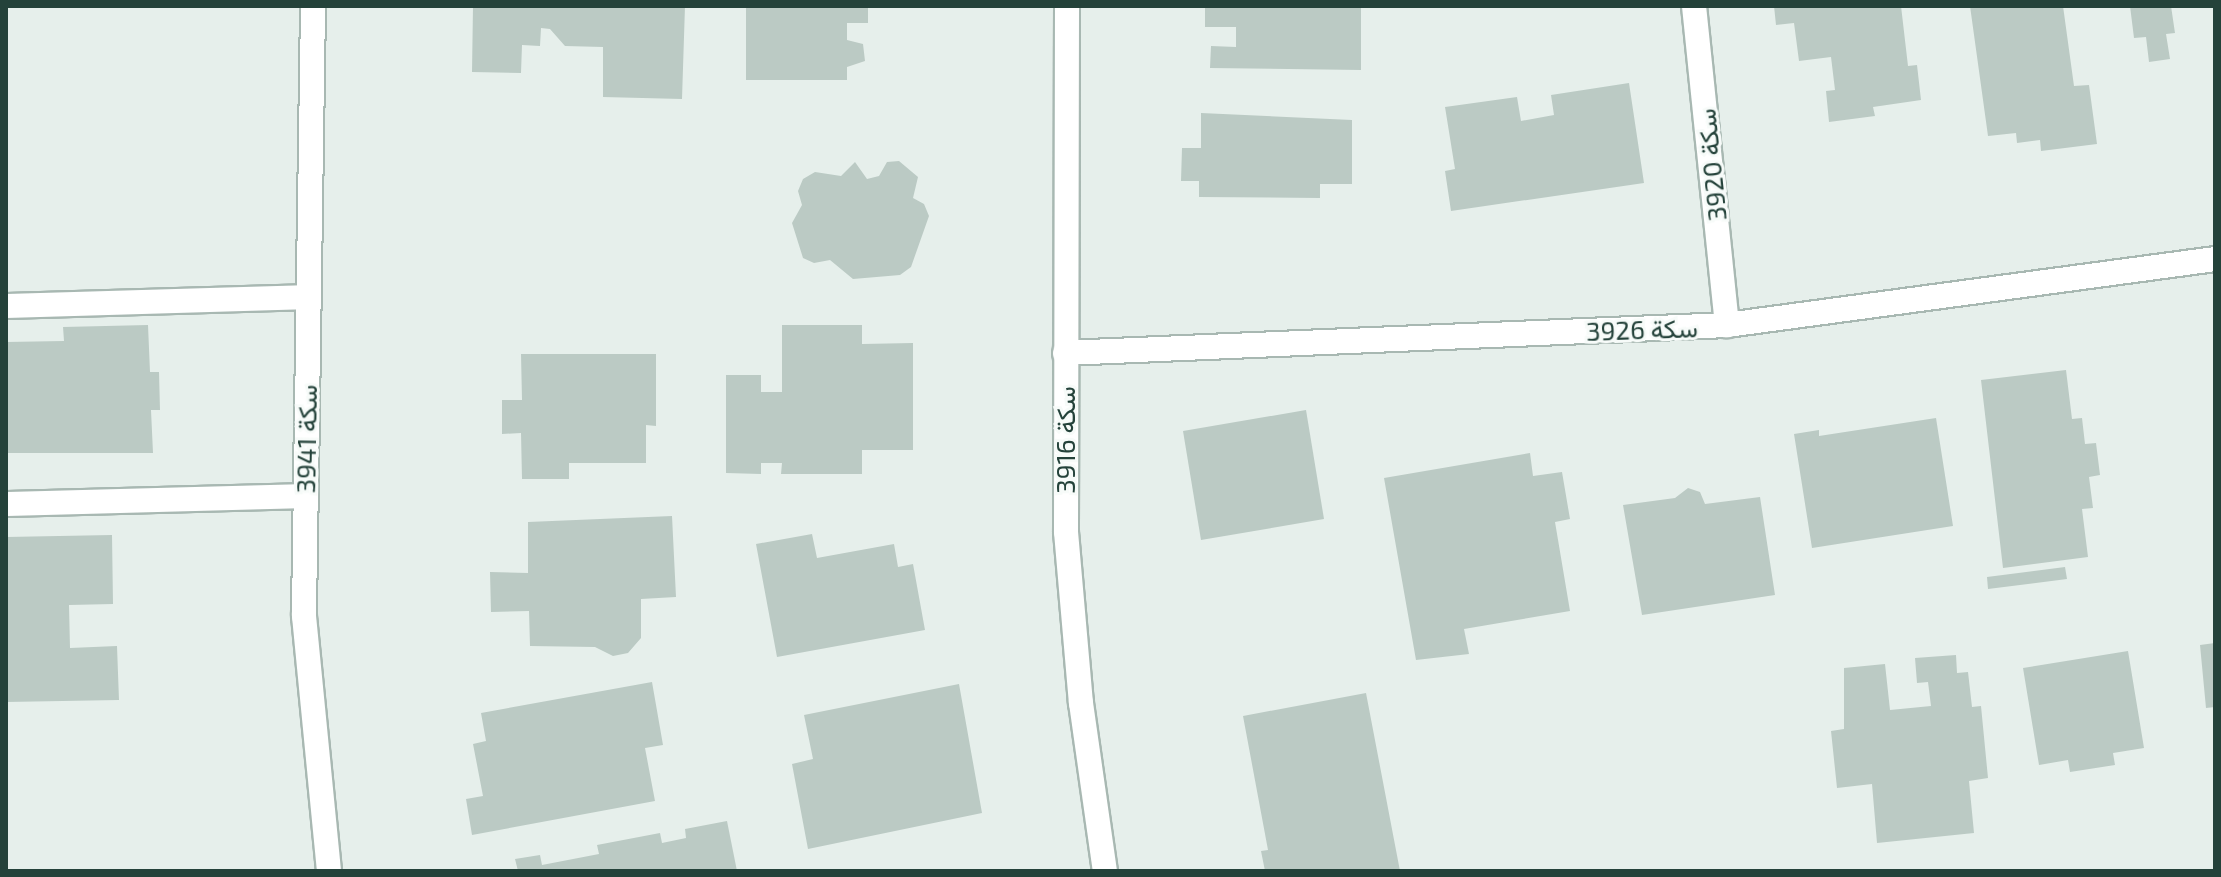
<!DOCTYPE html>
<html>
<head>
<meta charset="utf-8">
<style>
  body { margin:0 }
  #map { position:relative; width:2221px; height:877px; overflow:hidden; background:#e6efeb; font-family:"Exo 2",Vazirmatn,sans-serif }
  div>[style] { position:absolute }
  .building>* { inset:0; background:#bbcac4 }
  .roads { filter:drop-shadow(2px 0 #a8b8b2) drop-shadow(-2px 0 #a8b8b2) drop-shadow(0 2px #a8b8b2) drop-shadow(0 -2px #a8b8b2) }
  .minor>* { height:24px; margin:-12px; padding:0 12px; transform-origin:12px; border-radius:12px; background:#fff }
  .tertiary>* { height:24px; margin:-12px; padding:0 12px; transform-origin:12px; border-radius:12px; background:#fff }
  span { translate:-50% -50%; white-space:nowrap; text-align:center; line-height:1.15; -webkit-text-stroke:6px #f7fbf9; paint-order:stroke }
  .street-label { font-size:26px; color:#24423a }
  .frame { position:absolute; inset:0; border:8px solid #24423a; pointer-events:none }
</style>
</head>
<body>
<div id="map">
  <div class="building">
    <i style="clip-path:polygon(473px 6px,685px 6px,682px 99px,603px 97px,603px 47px,565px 46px,550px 29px,541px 28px,540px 46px,522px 45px,521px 73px,472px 72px)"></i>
    <i style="clip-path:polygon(746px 6px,868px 6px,868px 23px,847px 23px,847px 40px,863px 44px,865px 61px,847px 67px,847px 80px,746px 80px)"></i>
    <i style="clip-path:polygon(1205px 6px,1361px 6px,1361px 70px,1210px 68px,1211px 46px,1236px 47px,1236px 27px,1205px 27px)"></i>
    <i style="clip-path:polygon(1774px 6px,1901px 6px,1908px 66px,1917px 65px,1921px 100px,1873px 107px,1875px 116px,1829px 122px,1826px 91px,1835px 90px,1831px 57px,1799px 61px,1794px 23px,1776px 25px)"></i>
    <i style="clip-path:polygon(1970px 6px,2063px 6px,2074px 86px,2089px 85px,2097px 144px,2041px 151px,2040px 140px,2017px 143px,2016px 133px,1988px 136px)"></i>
    <i style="clip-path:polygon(2130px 6px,2171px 6px,2175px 33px,2166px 34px,2170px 59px,2149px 62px,2146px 37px,2134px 38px)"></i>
    <i style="clip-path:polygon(1629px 83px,1644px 183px,1451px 211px,1445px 171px,1455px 169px,1445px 107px,1517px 97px,1521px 121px,1554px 115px,1551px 95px)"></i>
    <i style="clip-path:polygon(1201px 113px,1352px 120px,1352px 184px,1320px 184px,1320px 198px,1199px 197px,1199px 181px,1181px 181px,1182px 148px,1201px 148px)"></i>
    <i style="clip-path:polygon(899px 161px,918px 177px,913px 198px,924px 204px,929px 216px,911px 267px,900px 275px,853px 279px,830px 260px,814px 263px,803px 258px,792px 223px,802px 205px,798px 191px,803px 179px,815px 172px,841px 176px,855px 162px,867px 179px,879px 176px,887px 162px)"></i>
    <i style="clip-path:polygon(148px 325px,150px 372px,159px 372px,160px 410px,151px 410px,153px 453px,6px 453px,6px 342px,64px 341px,63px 327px)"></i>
    <i style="clip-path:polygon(782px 325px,862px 325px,862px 344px,913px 343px,913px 450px,862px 450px,862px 474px,781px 474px,782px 463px,761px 463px,761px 474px,726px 473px,726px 375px,761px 375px,761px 392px,782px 392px)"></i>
    <i style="clip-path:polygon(521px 354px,656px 354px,656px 426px,646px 425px,646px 463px,569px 463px,569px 479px,522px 479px,521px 433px,502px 434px,502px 400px,522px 400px)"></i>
    <i style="clip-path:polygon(2066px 370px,2072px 419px,2082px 418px,2085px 444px,2096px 443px,2100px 475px,2089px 477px,2093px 508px,2082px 509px,2088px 557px,2003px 568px,1981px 380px)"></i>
    <i style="clip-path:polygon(1306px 410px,1324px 519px,1201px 540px,1183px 431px)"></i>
    <i style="clip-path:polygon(1936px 418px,1953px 526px,1812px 548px,1794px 434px,1819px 430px,1819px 436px)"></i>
    <i style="clip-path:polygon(1530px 453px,1533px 476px,1562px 472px,1570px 519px,1555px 522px,1570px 611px,1464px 629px,1469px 654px,1416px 660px,1384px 478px)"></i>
    <i style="clip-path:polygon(1688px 488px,1700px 492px,1705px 504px,1760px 497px,1775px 595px,1642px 615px,1623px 505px,1675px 498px)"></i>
    <i style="clip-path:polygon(672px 516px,676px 597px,641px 599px,641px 638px,628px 653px,613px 656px,595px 647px,530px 646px,529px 611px,491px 612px,490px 572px,528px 573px,528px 522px)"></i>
    <i style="clip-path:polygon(812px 534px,817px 558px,894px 544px,898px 567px,913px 564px,925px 630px,777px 657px,756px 544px)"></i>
    <i style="clip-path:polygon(112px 535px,113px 604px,69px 605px,70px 648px,117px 646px,119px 700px,6px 702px,6px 537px)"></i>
    <i style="clip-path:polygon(2065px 567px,2067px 579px,1988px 589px,1987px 577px)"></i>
    <i style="clip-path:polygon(2215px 643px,2215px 707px,2206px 708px,2200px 645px)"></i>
    <i style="clip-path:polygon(2128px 651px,2144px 748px,2113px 753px,2115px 765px,2070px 772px,2068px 760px,2039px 765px,2023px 668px)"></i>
    <i style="clip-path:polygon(1956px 655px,1957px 673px,1968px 672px,1972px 707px,1981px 706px,1988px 778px,1969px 781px,1974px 833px,1877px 843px,1872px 784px,1837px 788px,1831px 731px,1844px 729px,1844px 668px,1885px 664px,1890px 710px,1931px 706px,1928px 682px,1917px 683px,1915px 658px)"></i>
    <i style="clip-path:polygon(652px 682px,663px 745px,645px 748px,655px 801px,472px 835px,466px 799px,483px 796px,473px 744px,486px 741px,481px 713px)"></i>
    <i style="clip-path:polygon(959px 684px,982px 813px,808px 849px,792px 764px,813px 759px,804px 715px)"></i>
    <i style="clip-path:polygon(1366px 693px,1400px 871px,1265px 871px,1261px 851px,1268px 850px,1243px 716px)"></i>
    <i style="clip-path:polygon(727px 821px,737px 871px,518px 871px,515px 859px,540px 855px,542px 865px,599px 854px,597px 845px,660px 833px,662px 843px,686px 838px,685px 829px)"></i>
  </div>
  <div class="roads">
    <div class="minor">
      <i style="left:1067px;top:6px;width:526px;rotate:90.11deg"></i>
      <i style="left:1066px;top:532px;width:172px;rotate:85deg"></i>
      <i style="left:1081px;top:703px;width:170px;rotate:81.9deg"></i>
      <i style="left:1694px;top:6px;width:321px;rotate:84.1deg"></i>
      <i style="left:6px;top:306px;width:302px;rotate:-1.7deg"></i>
      <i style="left:1065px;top:353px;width:663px;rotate:-2.42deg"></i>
      <i style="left:1727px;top:325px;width:492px;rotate:-7.7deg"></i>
      <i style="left:6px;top:504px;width:299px;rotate:-1.5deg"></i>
    </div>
    <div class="tertiary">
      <i style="left:313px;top:6px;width:610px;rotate:90.85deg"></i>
      <i style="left:304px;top:616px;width:256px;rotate:84.4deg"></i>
    </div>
  </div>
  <div class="street-label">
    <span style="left:1711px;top:165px;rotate:-96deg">سكة 3920</span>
    <span style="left:1642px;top:329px;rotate:-2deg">سكة 3926</span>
    <span style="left:306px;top:439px;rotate:-89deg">سكة 3941</span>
    <span style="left:1065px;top:440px;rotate:-90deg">سكة 3916</span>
  </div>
  <div class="frame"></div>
</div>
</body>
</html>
